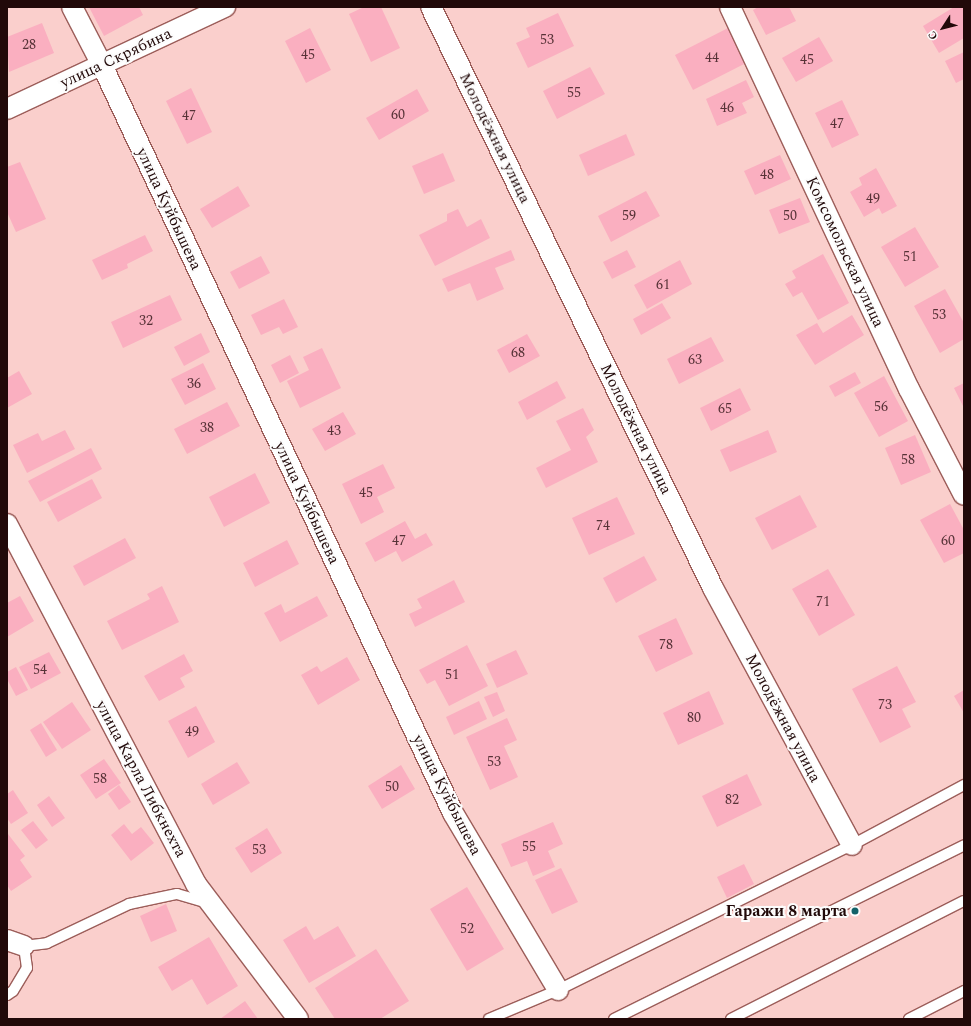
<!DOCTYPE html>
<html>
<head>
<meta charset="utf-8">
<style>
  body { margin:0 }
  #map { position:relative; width:971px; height:1026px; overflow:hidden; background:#facfcc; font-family:Spectral,serif }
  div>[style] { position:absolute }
  .building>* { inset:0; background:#faafc0 }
  .roads { filter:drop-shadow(1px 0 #9c5e5a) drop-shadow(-1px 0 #9c5e5a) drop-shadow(0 1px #9c5e5a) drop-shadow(0 -1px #9c5e5a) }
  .service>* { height:10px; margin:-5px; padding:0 5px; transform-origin:5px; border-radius:5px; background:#fff }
  .minor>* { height:20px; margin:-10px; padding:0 10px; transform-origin:10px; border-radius:10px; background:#fff }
  .dots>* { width:11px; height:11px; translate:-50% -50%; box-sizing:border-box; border:2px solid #fcfcfc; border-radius:50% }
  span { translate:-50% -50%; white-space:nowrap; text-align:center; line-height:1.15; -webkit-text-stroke:4px #fcfcfc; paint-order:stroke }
  .number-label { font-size:14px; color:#573237 }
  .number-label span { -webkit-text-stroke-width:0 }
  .street-label { font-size:16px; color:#210909 }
  .poi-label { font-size:16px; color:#210909; font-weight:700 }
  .right { translate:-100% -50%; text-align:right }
  .frame { position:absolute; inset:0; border:8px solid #210909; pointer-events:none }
  .north { position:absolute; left:923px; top:8px; width:40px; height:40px; -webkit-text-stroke:3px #fcfcfc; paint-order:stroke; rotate:234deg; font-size:11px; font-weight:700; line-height:16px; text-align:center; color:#210909 }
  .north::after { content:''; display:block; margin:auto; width:14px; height:18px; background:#210909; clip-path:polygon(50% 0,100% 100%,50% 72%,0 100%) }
</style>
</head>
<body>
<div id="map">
  <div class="building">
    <i style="clip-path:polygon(89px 7px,139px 7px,143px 15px,104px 36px)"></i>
    <i style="clip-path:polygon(364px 7px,381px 7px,400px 48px,371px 62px,349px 14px)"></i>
    <i style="clip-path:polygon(758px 7px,789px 7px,796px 21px,766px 35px,753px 10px)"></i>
    <i style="clip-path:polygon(954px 7px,964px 7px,964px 38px,939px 53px,923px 26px)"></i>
    <i style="clip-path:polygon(558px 13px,574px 46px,528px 68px,516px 43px,530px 37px,526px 28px)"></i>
    <i style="clip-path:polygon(42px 23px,54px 53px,9px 72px,7px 37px)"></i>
    <i style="clip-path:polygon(730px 27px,748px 62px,693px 90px,675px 55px)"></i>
    <i style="clip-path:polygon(310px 28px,331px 70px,306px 83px,285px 41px)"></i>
    <i style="clip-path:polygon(819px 37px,833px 61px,796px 82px,782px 58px)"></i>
    <i style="clip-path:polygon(964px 52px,964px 79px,956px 83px,945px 61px)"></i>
    <i style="clip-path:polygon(590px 67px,605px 94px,557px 119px,543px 91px)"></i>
    <i style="clip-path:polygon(746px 80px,754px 97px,742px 103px,747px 113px,717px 126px,706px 99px)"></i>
    <i style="clip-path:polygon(191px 88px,212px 132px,187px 144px,166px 101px)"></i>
    <i style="clip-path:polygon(417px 89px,429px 111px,379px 140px,366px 118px)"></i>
    <i style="clip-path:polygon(842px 100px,859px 135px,832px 148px,815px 113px)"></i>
    <i style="clip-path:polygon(626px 134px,635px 155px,588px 176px,579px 155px)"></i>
    <i style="clip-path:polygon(443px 153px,455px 181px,424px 194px,412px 166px)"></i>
    <i style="clip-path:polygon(780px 155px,791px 179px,755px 195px,744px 171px)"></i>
    <i style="clip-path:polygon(20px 162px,46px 219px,16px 232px,7px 212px,7px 167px)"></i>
    <i style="clip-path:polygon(876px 168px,897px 206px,882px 214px,879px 208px,864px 217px,850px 192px,862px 185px,859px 178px)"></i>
    <i style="clip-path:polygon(238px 186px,250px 206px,212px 228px,200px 209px)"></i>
    <i style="clip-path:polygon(646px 191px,660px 216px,611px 242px,598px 216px)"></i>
    <i style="clip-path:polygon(800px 198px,810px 222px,779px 234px,769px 210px)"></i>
    <i style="clip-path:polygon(458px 209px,467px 227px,481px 219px,490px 238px,435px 266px,419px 235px,447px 221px,447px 214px)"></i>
    <i style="clip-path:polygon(915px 227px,939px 267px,905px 287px,881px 247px)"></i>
    <i style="clip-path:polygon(145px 235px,153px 251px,127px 264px,128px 268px,102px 280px,92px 260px)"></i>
    <i style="clip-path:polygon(511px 250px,515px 260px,495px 268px,504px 289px,477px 301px,470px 283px,448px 292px,442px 279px)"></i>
    <i style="clip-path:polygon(627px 250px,636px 267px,612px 279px,603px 262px)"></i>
    <i style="clip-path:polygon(823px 254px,849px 303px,818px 320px,802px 292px,793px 297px,785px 284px,796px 278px,792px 271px)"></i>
    <i style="clip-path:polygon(261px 256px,270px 273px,239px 289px,230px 272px)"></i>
    <i style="clip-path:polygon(680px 260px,692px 284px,647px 309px,634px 285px)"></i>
    <i style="clip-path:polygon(945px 289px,964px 323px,964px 339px,940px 353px,914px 306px)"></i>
    <i style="clip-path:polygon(170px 295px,182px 320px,123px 348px,111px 322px)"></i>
    <i style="clip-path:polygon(284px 299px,298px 327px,283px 334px,279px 327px,261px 335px,251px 315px)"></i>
    <i style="clip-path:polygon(662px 303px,671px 318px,641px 335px,633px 319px)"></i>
    <i style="clip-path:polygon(852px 315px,864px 335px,815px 365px,796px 335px,817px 323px,823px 333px)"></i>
    <i style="clip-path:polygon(201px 333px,210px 352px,184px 366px,174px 347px)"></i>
    <i style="clip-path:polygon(527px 334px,540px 356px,509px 373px,497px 350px)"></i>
    <i style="clip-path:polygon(711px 337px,724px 361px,679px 384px,667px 359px)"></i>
    <i style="clip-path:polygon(322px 348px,341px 388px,300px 408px,287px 381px,309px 370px,303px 357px)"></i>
    <i style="clip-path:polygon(290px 355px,299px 373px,280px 383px,271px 365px)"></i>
    <i style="clip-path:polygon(203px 363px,216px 389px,185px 405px,171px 379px)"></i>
    <i style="clip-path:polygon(19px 371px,32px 394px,7px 408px,7px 378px)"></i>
    <i style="clip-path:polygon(855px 372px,861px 383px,835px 397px,829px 386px)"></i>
    <i style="clip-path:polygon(884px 376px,908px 421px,879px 437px,854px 393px)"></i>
    <i style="clip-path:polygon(557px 381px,566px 398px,527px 420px,518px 402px)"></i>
    <i style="clip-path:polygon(964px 383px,964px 408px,954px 388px)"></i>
    <i style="clip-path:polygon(740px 388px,751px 410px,711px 431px,700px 408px)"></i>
    <i style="clip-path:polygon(227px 402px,240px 426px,187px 454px,174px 429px)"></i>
    <i style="clip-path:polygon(583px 408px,594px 430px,586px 437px,598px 462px,546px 488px,536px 468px,571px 450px,556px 421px)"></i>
    <i style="clip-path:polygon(343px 412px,356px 434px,325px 451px,312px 429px)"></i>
    <i style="clip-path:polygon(65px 430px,75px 449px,27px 473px,13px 445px,38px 433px,42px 441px)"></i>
    <i style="clip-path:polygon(768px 430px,777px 452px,730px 472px,720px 450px)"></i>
    <i style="clip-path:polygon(915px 435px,931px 472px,901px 485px,885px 448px)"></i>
    <i style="clip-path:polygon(91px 448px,102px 469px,40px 502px,28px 481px)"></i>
    <i style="clip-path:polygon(383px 464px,395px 488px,377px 497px,384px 512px,361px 524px,342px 484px)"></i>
    <i style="clip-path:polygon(255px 473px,270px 503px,224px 527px,209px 497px)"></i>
    <i style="clip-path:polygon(92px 479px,102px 498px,58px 522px,47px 502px)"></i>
    <i style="clip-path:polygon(800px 495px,817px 527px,772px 550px,755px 518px)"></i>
    <i style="clip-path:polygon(617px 497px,635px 534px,589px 555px,572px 518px)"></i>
    <i style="clip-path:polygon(950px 504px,964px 530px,964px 553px,944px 563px,920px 520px)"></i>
    <i style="clip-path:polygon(405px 521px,415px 539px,426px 533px,433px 545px,402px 562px,396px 551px,375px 562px,365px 543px)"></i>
    <i style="clip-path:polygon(125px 538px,136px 558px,84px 586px,73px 566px)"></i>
    <i style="clip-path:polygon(287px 540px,299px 564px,255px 587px,243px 563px)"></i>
    <i style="clip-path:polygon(644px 556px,657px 580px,616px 603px,603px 578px)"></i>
    <i style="clip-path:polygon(828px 569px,855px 615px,819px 636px,792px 589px)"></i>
    <i style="clip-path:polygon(454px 580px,465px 602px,415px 627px,409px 614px,422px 608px,417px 599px)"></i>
    <i style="clip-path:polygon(162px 586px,179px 622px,122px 650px,107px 621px,150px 599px,147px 594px)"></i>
    <i style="clip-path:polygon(20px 596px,34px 621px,7px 637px,7px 603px)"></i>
    <i style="clip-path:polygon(317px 596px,328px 616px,280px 642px,264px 613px,281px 604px,285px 613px)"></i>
    <i style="clip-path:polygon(676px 618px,693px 654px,656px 672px,638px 636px)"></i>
    <i style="clip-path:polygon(467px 645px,488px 686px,449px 706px,435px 680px,427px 684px,419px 670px)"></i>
    <i style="clip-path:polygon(516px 650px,528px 674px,497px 688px,486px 664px)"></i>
    <i style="clip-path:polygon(49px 652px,61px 673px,31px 689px,19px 667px)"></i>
    <i style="clip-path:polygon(184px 654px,193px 671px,180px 678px,185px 687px,159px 701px,144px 676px)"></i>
    <i style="clip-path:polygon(347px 657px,360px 680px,318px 705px,301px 675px,317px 666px,321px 672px)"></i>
    <i style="clip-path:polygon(897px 666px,916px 702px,902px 709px,911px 727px,880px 743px,852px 689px)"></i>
    <i style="clip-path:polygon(16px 667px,28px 690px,16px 696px,7px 679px,7px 672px)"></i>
    <i style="clip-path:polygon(964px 690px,964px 713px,954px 696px)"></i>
    <i style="clip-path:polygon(709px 691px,724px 724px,678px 745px,663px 713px)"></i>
    <i style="clip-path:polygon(497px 692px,505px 711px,493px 717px,484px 697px)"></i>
    <i style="clip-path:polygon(479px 701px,487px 719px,454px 735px,446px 717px)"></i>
    <i style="clip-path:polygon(72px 702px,91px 730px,62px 749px,43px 722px)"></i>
    <i style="clip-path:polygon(196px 706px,215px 742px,188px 758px,168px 721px)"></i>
    <i style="clip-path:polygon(507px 718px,517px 740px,504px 746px,518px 777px,490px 790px,466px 737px)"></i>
    <i style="clip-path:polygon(41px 723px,57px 750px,46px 757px,30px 730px)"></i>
    <i style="clip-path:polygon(104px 759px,121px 783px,96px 799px,80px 775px)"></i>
    <i style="clip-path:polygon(237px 762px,250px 783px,213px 805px,201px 784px)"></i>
    <i style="clip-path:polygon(401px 765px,415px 789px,382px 809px,368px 786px)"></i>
    <i style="clip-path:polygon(747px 774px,762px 805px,717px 827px,702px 796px)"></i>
    <i style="clip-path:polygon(119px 785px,131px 802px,119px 810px,108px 794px)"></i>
    <i style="clip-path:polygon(13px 790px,28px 813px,11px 824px,7px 818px,7px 794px)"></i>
    <i style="clip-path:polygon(49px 796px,65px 818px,52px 827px,37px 805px)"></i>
    <i style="clip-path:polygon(33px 821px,48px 840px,36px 849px,21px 830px)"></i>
    <i style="clip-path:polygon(553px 822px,563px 844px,548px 851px,555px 867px,533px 876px,527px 861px,511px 867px,501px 844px)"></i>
    <i style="clip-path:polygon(124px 824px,132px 834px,141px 827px,154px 843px,131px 861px,111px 835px)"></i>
    <i style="clip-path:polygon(267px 828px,282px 853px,251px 873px,235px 848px)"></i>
    <i style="clip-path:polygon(8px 834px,25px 856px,20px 860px,32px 877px,11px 891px,7px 885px)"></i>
    <i style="clip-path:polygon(744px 864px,754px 884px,727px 898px,717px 877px)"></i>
    <i style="clip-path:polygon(561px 868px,578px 902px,552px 914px,535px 880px)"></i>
    <i style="clip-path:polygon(467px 887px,504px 949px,467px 971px,430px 909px)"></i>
    <i style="clip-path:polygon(166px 904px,177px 931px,151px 942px,140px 916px)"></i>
    <i style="clip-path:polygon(306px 926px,314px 940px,338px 926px,356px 956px,309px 983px,283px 940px)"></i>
    <i style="clip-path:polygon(209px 937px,238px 986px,207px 1005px,192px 979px,172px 991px,158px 967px)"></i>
    <i style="clip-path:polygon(376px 949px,409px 1001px,380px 1019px,335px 1019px,315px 988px)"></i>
    <i style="clip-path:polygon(245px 1001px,258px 1019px,220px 1019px)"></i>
  </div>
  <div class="roads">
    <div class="service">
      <i style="left:7px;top:995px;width:7px;rotate:-34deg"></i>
      <i style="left:13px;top:991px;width:27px;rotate:-59deg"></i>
      <i style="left:27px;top:968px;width:22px;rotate:-98deg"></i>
      <i style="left:24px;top:946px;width:23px;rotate:-7deg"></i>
      <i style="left:47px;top:943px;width:91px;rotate:-25.4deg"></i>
      <i style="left:129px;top:904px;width:49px;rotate:-11.8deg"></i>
      <i style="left:177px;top:894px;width:32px;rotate:16deg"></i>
      <i style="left:489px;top:1019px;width:75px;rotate:-22.8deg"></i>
      <i style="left:558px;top:990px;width:328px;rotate:-26.3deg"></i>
      <i style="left:852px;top:845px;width:127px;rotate:-28.2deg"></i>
      <i style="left:614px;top:1019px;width:391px;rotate:-26.4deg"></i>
      <i style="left:731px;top:1019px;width:261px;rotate:-26.9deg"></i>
      <i style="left:909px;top:1019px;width:62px;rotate:-27deg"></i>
    </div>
    <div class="minor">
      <i style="left:72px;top:7px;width:65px;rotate:62.7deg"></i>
      <i style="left:102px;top:65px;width:826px;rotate:64.86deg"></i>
      <i style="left:453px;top:813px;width:206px;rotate:59.3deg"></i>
      <i style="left:431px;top:7px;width:646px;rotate:64.11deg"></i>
      <i style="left:713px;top:588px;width:292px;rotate:61.6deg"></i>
      <i style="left:730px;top:7px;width:422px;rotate:64.9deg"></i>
      <i style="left:909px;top:389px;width:119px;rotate:62.6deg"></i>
      <i style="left:7px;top:109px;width:241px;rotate:-25.1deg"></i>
      <i style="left:7px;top:524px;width:407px;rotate:62.3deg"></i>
      <i style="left:196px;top:884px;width:169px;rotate:52.9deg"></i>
      <i style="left:7px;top:940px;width:18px;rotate:19deg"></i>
    </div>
  </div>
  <div class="dots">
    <i style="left:855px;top:911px;background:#126269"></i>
  </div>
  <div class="number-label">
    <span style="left:547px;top:40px">53</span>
    <span style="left:29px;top:45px">28</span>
    <span style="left:308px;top:55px">45</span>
    <span style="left:712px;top:58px">44</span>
    <span style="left:807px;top:60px">45</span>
    <span style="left:574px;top:93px">55</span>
    <span style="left:727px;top:108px">46</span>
    <span style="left:398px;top:115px">60</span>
    <span style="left:189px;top:116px">47</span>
    <span style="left:837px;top:124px">47</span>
    <span style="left:767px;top:175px">48</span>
    <span style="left:873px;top:199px">49</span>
    <span style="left:629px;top:216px">59</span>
    <span style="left:790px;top:216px">50</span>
    <span style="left:910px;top:257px">51</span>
    <span style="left:663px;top:285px">61</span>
    <span style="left:939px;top:315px">53</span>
    <span style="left:146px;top:321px">32</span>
    <span style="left:518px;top:353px">68</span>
    <span style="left:695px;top:360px">63</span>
    <span style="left:194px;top:384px">36</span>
    <span style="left:881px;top:407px">56</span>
    <span style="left:725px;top:409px">65</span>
    <span style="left:207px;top:428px">38</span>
    <span style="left:334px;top:431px">43</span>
    <span style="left:908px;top:460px">58</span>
    <span style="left:366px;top:493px">45</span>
    <span style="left:603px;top:526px">74</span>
    <span style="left:399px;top:541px">47</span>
    <span style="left:948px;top:541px">60</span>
    <span style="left:823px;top:602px">71</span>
    <span style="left:666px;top:645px">78</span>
    <span style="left:40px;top:670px">54</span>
    <span style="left:452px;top:675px">51</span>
    <span style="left:885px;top:705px">73</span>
    <span style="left:694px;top:718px">80</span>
    <span style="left:192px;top:732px">49</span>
    <span style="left:494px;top:762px">53</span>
    <span style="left:100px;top:779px">58</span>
    <span style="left:392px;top:787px">50</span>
    <span style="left:732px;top:800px">82</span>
    <span style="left:529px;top:847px">55</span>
    <span style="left:259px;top:850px">53</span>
    <span style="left:467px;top:929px">52</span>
  </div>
  <div class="street-label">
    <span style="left:116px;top:58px;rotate:-25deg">улица Скрябина</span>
    <span style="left:495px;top:138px;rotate:64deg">Молодёжная улица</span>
    <span style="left:169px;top:209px;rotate:65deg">улица Куйбышева</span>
    <span style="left:845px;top:252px;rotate:65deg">Комсомольская улица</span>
    <span style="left:636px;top:429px;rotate:64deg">Молодёжная улица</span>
    <span style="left:307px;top:503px;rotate:65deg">улица Куйбышева</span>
    <span style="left:783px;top:718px;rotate:62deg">Молодёжная улица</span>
    <span style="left:141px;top:779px;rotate:62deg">улица Карла Либкнехта</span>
    <span style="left:447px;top:795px;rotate:63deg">улица Куйбышева</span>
  </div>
  <div class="poi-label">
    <span class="right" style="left:847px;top:911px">Гаражи 8 марта</span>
  </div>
  <div class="frame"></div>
  <div class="north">С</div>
</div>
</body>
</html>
